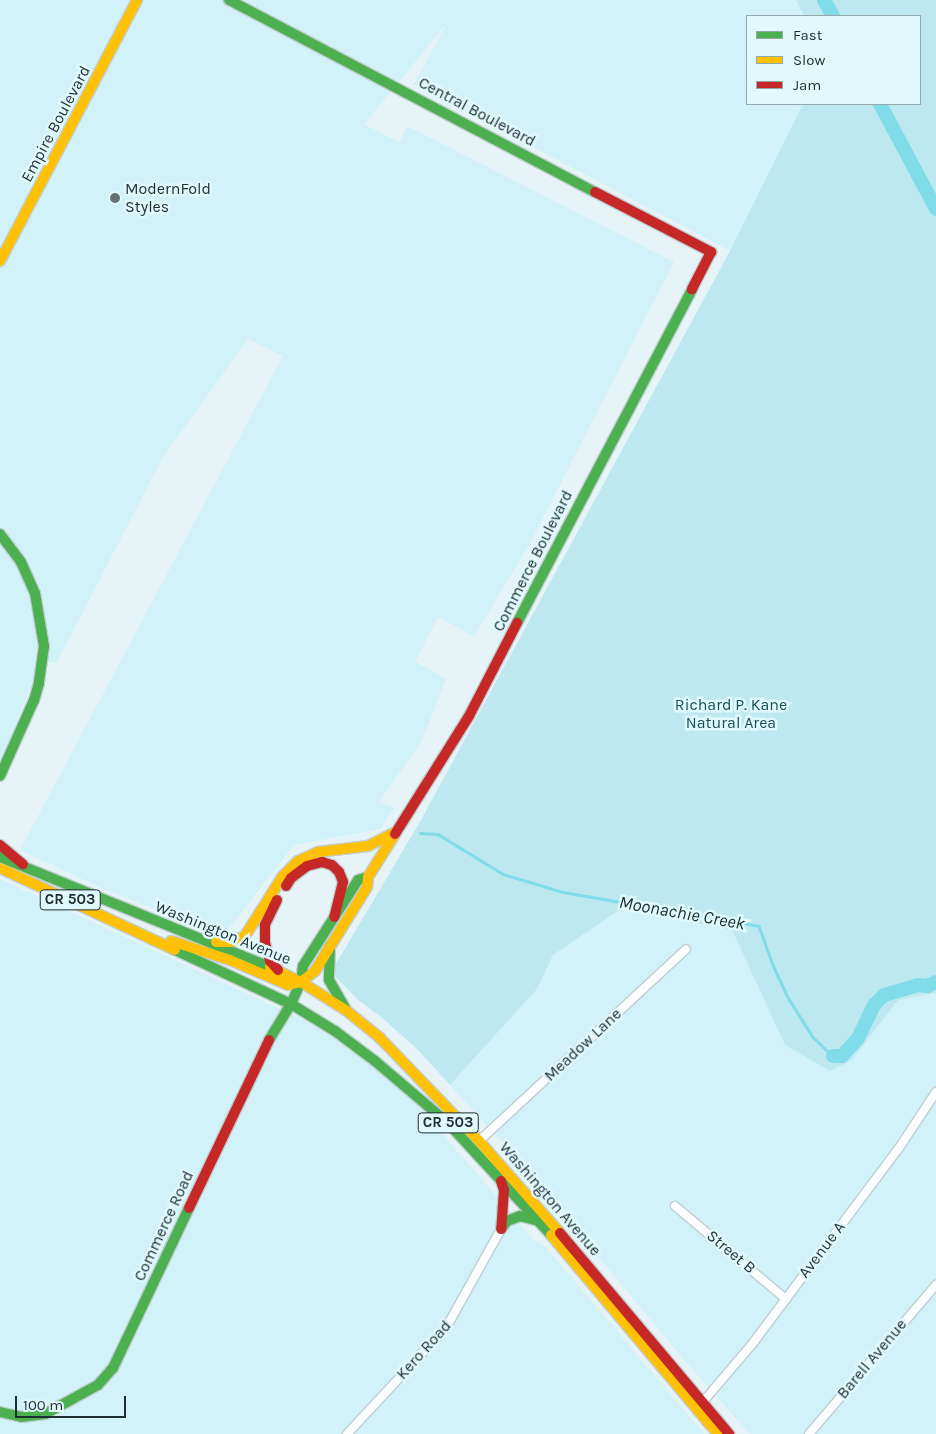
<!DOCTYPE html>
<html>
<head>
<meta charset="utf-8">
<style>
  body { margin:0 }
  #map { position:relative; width:936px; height:1434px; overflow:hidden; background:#e6f4f7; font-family:Karla,sans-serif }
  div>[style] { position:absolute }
  .built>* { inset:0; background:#d0f2f8 }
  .green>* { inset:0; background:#bde8ef }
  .stream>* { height:2.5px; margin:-1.25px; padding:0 1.25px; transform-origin:1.25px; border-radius:1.25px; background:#80dce9 }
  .river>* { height:14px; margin:-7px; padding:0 7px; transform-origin:7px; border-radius:7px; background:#80dce9 }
  .roads { filter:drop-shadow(1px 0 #c0ced0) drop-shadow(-1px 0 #c0ced0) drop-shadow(0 1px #c0ced0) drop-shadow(0 -1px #c0ced0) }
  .street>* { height:8px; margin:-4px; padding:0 4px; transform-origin:4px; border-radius:4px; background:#fbfdfe }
  .fast>* { height:10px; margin:-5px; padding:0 5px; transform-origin:5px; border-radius:5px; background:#4caf50 }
  .slow>* { height:10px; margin:-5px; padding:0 5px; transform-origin:5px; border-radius:5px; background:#ffc107 }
  .jam>* { height:10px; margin:-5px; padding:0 5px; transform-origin:5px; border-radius:5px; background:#c62828 }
  .dots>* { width:14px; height:14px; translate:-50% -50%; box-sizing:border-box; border:2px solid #e0f9fd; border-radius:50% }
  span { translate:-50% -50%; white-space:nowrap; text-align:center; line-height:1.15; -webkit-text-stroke:5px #e0f9fd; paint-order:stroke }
  .shield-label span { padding:1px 4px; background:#e0f9fd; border:1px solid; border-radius:4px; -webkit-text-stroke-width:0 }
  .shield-label { font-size:15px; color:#1e2e31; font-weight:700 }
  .street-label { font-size:16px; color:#1e2e31 }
  .poi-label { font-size:16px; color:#1e2e31 }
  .left { translate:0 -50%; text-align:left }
  .park-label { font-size:16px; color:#1a5057 }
  .water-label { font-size:18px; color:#182e31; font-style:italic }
  .legend { position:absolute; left:746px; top:15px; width:175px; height:90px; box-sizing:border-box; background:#e0f9fd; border:1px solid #92a8ab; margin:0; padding:6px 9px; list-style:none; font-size:15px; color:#1e2e31 }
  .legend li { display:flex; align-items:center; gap:10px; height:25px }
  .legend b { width:25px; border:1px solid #92a8ab }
  .scale { position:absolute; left:15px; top:1396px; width:111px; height:22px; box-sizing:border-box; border:2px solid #1e2e31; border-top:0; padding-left:6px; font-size:15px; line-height:18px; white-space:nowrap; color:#1e2e31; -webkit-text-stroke:4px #e0f9fd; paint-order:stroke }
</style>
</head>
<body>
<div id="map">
  <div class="built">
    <i style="clip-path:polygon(0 0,796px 0,804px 16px,747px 16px,747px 104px,803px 104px,730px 251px,414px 84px,447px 23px,364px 124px,400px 143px,407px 126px,674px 262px,528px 547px,474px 636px,438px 617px,415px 662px,446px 679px,422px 741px,379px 802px,395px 808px,380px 829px,294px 845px,223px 936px,108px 891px,20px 850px,283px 356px,248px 339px,163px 457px,57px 662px,40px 663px,0 763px)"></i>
    <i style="clip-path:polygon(0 879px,304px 1020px,359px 1054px,413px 1099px,534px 1240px,545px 1246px,704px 1434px,0 1434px)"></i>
    <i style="clip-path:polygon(621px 909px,732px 930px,785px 1045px,852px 1060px,898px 1000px,936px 993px,936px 1434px,750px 1434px,692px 1369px,570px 1223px,564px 1209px,450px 1085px,537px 989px,553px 955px)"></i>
  </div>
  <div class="green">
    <i style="clip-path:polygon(796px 0,936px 0,936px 993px,898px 1000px,852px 1060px,830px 1071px,785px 1045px,732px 930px,621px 909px,553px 955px,537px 989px,450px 1085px,418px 1050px,380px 1016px,358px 1000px,331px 972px,421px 820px,730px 251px,803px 104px,920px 104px,920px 16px,804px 16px)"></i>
  </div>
  <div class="stream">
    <i style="left:420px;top:833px;width:18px;rotate:3deg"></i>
    <i style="left:438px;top:834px;width:76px;rotate:31.6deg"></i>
    <i style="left:503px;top:874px;width:63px;rotate:16.7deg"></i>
    <i style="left:563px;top:892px;width:199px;rotate:9.8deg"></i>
    <i style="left:759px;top:926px;width:41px;rotate:70.3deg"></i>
    <i style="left:773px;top:965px;width:38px;rotate:65deg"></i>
    <i style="left:789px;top:999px;width:45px;rotate:57.7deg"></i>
    <i style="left:813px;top:1037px;width:28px;rotate:44deg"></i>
  </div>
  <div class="river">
    <i style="left:824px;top:0;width:18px;rotate:61deg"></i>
    <i style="left:880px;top:104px;width:119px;rotate:61.9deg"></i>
    <i style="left:833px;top:1056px;width:9px"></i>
    <i style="left:842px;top:1056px;width:24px;rotate:-48deg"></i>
    <i style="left:858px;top:1038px;width:37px;rotate:-64deg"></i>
    <i style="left:874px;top:1005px;width:14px;rotate:-45deg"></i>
    <i style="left:884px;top:995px;width:35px;rotate:-16deg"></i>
    <i style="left:918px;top:985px;width:9px;rotate:6deg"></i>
    <i style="left:927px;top:986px;width:10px;rotate:-24deg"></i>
  </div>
  <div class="roads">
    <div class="street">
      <i style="left:479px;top:1141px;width:282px;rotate:-42.8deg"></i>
      <i style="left:675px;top:1206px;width:145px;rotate:40deg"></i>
      <i style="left:702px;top:1403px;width:79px;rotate:-49.6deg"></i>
      <i style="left:753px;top:1343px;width:244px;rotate:-53.2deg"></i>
      <i style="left:899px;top:1148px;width:67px;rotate:-56.5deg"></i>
      <i style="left:347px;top:1434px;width:145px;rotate:-47deg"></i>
      <i style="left:446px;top:1328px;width:113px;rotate:-60.9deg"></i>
      <i style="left:809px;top:1434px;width:196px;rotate:-49.6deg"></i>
    </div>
    <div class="fast">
      <i style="left:229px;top:0;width:413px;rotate:27.7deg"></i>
      <i style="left:0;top:534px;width:35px;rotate:53deg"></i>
      <i style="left:21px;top:562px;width:34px;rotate:66deg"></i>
      <i style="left:35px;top:593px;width:54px;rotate:80.4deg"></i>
      <i style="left:44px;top:646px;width:37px;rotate:98deg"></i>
      <i style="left:39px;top:683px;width:18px;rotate:106deg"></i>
      <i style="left:34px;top:700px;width:83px;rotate:114.1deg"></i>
      <i style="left:517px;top:623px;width:377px;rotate:-62.3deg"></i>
      <i style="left:0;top:857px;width:292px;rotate:22.2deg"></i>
      <i style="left:330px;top:946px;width:34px;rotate:92deg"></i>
      <i style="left:329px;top:980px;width:32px;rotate:60deg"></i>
      <i style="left:175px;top:950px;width:128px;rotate:25deg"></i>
      <i style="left:291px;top:1004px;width:52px;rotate:31.5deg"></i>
      <i style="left:335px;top:1031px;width:50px;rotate:36.9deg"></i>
      <i style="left:375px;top:1061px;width:97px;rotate:40.4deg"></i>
      <i style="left:449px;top:1124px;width:151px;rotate:47.4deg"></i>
      <i style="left:269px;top:1040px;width:42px;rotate:-58.6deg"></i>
      <i style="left:291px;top:1004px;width:24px;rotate:-66deg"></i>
      <i style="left:301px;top:982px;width:16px;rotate:-83deg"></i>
      <i style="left:303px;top:966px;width:102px;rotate:-57.4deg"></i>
      <i style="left:358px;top:880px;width:10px;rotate:-17deg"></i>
      <i style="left:501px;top:1229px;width:10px;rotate:-53deg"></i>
      <i style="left:507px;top:1221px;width:14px;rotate:-21deg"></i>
      <i style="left:520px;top:1216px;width:20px;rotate:15deg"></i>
      <i style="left:0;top:1412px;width:22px;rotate:13deg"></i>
      <i style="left:21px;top:1417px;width:24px;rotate:-7deg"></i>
      <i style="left:45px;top:1414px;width:60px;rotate:-28.7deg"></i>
      <i style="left:98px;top:1385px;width:23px;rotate:-49deg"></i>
      <i style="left:113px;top:1368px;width:177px;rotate:-64.6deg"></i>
    </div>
    <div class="slow">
      <i style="left:0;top:261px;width:295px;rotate:-62.3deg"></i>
      <i style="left:0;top:868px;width:193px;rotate:25.1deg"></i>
      <i style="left:171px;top:941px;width:62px;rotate:17.9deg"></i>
      <i style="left:230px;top:960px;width:63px;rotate:23.3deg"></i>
      <i style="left:288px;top:985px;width:13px;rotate:-13deg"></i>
      <i style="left:216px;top:942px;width:15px"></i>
      <i style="left:231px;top:942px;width:15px;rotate:-23deg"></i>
      <i style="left:245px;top:936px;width:71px;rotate:-57.7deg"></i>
      <i style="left:283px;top:876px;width:21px;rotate:-45deg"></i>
      <i style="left:298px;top:861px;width:22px;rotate:-24deg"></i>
      <i style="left:318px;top:852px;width:50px;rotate:-6.8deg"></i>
      <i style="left:368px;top:846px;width:30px;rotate:-27deg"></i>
      <i style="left:270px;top:967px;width:34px;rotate:26deg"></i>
      <i style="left:301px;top:982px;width:54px;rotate:32.2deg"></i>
      <i style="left:347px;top:1011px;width:43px;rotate:39.3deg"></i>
      <i style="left:380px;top:1038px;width:143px;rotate:46.1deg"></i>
      <i style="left:479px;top:1141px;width:123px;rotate:48.6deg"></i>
      <i style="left:301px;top:982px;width:18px;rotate:-38deg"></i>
      <i style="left:315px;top:971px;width:99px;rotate:-58.2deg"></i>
      <i style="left:367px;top:887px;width:10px;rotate:-84deg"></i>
      <i style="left:368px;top:877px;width:51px;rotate:-57.9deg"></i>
      <i style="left:551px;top:1235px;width:260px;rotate:50deg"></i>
    </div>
    <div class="jam">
      <i style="left:595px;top:192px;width:131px;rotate:27.3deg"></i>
      <i style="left:711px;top:252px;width:42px;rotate:117.2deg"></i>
      <i style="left:395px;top:834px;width:139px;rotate:-57.9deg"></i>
      <i style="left:469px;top:716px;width:105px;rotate:-62.7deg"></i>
      <i style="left:0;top:845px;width:30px;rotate:40deg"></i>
      <i style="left:286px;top:886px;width:9px;rotate:-58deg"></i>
      <i style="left:291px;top:878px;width:20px;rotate:-37deg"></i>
      <i style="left:307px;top:866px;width:16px;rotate:-15deg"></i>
      <i style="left:322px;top:862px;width:10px;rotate:17deg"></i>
      <i style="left:332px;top:865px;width:10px;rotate:45deg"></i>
      <i style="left:339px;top:872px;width:11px;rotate:68deg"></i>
      <i style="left:343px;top:882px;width:36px;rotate:104deg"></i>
      <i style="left:277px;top:900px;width:28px;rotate:116deg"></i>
      <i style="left:265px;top:925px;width:18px;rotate:90deg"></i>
      <i style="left:265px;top:943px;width:19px;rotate:74deg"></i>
      <i style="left:270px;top:961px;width:12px;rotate:48deg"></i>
      <i style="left:501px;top:1181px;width:9px;rotate:72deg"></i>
      <i style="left:504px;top:1190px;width:39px;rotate:94deg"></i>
      <i style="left:189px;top:1208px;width:186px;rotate:-64.5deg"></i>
      <i style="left:560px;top:1233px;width:263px;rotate:49.9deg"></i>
    </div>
  </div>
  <div class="dots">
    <i style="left:115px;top:198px;background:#647376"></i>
  </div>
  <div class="shield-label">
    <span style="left:70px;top:900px">CR 503</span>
    <span style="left:448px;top:1123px">CR 503</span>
  </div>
  <div class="street-label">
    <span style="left:477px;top:112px;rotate:28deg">Central Boulevard</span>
    <span style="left:56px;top:124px;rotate:-62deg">Empire Boulevard</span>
    <span style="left:533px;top:561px;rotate:-63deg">Commerce Boulevard</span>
    <span style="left:223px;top:933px;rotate:22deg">Washington Avenue</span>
    <span style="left:583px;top:1045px;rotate:-43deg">Meadow Lane</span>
    <span style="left:550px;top:1199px;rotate:49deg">Washington Avenue</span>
    <span style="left:164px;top:1226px;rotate:-65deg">Commerce Road</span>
    <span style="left:822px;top:1250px;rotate:-53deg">Avenue A</span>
    <span style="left:731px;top:1252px;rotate:40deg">Street B</span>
    <span style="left:424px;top:1350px;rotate:-48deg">Kero Road</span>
    <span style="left:872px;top:1359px;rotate:-50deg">Barell Avenue</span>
  </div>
  <div class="poi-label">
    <span class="left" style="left:125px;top:198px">ModernFold<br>Styles</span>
  </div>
  <div class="park-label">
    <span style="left:731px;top:714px">Richard P. Kane<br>Natural Area</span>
  </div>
  <div class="water-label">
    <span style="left:682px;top:913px;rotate:10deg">Moonachie Creek</span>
  </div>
  <ul class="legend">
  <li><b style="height:6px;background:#4caf50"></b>Fast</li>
  <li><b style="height:6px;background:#ffc107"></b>Slow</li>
  <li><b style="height:6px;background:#c62828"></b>Jam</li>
  </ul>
  <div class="scale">100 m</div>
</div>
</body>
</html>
